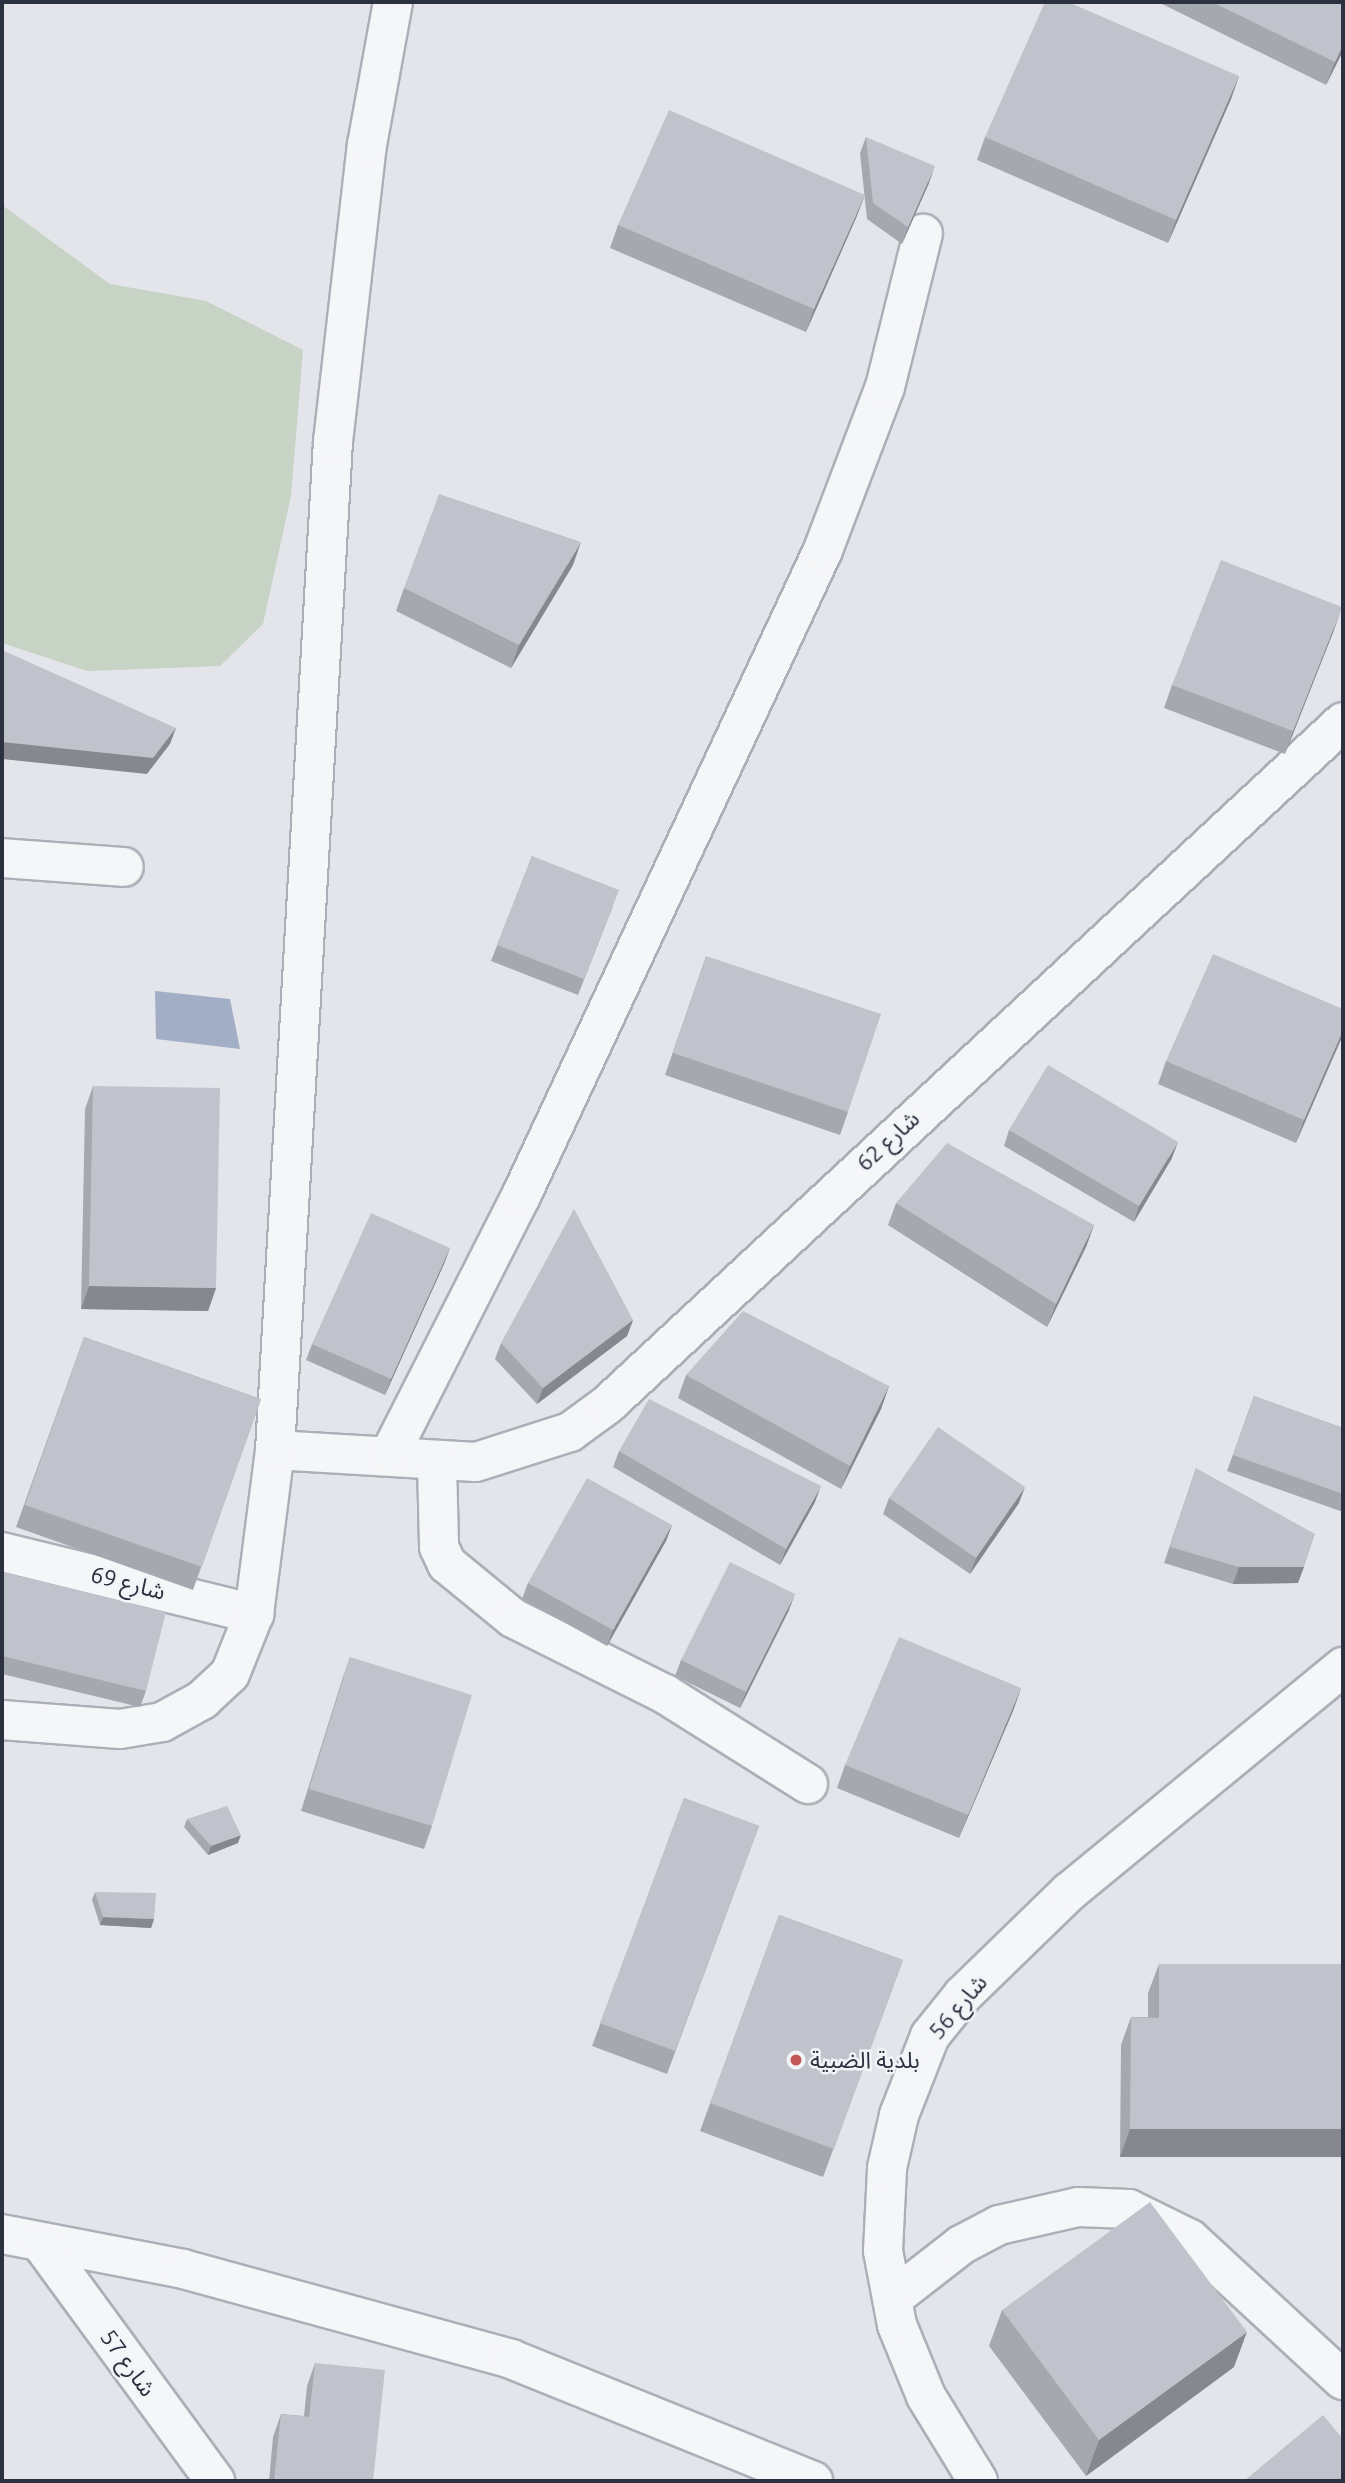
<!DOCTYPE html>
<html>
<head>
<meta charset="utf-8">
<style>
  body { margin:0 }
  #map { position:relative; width:1345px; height:2483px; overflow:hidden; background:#e3e5ea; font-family:Ubuntu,"Noto Sans Arabic",sans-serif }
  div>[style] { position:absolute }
  .green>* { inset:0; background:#c6d3c5 }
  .water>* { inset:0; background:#a2aec6 }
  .roads { filter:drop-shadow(2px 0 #acafb7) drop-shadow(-2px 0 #acafb7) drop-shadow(0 2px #acafb7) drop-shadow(0 -2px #acafb7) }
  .minor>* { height:38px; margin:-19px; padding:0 19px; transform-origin:19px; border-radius:19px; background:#f5f6f8 }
  .wall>* { inset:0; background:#a6a8af }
  .shaded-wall>* { inset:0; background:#87888f }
  .building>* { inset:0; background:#c1c3cc }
  .dots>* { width:19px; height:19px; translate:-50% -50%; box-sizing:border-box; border:4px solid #f2f4f7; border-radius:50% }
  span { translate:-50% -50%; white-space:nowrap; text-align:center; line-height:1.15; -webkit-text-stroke:5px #f2f4f7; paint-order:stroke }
  .street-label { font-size:23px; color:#2c3140 }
  .poi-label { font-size:23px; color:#2c3140 }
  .left { translate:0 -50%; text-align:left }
  .frame { position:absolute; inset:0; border:4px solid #2c3140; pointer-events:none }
</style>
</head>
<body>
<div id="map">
  <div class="green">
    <i style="clip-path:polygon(2px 205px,110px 284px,206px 301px,303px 350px,291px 496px,263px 624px,220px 666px,87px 671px,2px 643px)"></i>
  </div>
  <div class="water">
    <i style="clip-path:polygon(155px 991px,230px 999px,240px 1049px,156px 1039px)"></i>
  </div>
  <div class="roads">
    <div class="minor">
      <i style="left:2px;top:858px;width:122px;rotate:4.2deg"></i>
      <i style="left:275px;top:1450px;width:201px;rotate:3.4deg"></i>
      <i style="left:476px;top:1462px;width:99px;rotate:-17.7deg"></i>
      <i style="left:570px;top:1432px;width:46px;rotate:-36.1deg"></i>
      <i style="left:607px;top:1405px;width:1004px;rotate:-42.86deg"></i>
      <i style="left:390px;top:1454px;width:289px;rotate:-63.1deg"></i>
      <i style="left:521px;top:1196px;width:713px;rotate:-64.94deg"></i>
      <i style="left:823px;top:550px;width:174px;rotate:-69.2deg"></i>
      <i style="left:885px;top:387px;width:158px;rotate:-76.1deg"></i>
      <i style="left:437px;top:1463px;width:84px;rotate:88.6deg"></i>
      <i style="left:439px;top:1547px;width:19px;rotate:65deg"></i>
      <i style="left:447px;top:1564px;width:85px;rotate:39.3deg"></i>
      <i style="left:513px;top:1618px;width:170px;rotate:26.6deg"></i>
      <i style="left:665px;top:1694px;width:169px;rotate:32.2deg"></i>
      <i style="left:2px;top:1552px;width:260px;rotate:13.8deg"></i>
      <i style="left:2px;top:1720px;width:118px;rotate:4.4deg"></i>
      <i style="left:120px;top:1729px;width:43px;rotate:-9.5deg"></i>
      <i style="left:162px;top:1722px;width:46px;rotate:-28.8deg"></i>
      <i style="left:202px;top:1700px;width:38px;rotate:-43deg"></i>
      <i style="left:230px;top:1674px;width:65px;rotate:-68.2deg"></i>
      <i style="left:254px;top:1614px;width:165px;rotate:-82.7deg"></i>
      <i style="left:275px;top:1450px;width:1010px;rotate:-86.71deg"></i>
      <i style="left:333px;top:442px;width:299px;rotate:-83.5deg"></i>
      <i style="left:367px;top:145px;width:145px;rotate:-79.7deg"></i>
      <i style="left:2px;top:2234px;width:184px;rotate:10.9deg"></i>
      <i style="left:183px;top:2269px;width:340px;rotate:15.3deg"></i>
      <i style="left:511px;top:2359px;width:326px;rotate:22deg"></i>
      <i style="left:41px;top:2243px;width:295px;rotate:53.8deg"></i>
      <i style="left:893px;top:2298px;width:86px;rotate:-37.9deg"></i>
      <i style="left:961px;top:2245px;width:43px;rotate:-27.8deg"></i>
      <i style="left:999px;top:2225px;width:81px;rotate:-12.8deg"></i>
      <i style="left:1078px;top:2207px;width:51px;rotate:2.2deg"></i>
      <i style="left:1129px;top:2209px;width:68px;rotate:26.2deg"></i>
      <i style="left:1190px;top:2239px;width:208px;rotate:42.7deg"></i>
      <i style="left:978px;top:2481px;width:100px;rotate:-121.5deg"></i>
      <i style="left:926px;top:2396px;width:77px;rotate:-112.2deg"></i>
      <i style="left:897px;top:2325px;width:75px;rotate:-100.7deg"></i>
      <i style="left:883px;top:2251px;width:83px;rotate:-87.2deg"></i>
      <i style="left:887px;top:2168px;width:54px;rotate:-77.2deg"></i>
      <i style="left:899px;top:2115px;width:85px;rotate:-68.6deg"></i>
      <i style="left:930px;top:2036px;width:53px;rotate:-51.2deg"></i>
      <i style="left:963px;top:1995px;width:148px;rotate:-44.2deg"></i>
      <i style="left:1069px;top:1892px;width:355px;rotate:-39.4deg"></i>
    </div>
  </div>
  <div class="wall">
    <i style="clip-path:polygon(1158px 2px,1343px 2px,1343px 51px,1326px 85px)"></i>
    <i style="clip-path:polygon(1239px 76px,1231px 99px,1168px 243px,977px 160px,985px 137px)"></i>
    <i style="clip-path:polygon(866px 137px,929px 183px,902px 244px,867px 219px,860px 153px)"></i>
    <i style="clip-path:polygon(865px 195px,856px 218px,806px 332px,610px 248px,618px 225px)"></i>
    <i style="clip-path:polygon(573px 565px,511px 668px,396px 611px,404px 588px)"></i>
    <i style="clip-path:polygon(1334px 630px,1285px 754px,1164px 708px,1172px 685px)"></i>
    <i style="clip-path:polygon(532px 856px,613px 906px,578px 995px,491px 961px)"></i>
    <i style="clip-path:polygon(706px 956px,848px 1112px,840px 1135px,665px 1075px)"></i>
    <i style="clip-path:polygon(1343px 1030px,1296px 1143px,1158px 1084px,1166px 1061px)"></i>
    <i style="clip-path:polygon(93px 1086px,216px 1288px,208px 1311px,81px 1309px,85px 1109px)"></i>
    <i style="clip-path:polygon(1009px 1130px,1172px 1158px,1134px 1222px,1004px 1146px)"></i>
    <i style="clip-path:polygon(896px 1203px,1094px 1225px,1086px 1247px,1047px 1327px,888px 1225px)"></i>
    <i style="clip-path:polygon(450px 1248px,444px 1264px,385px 1395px,306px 1360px,312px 1344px)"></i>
    <i style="clip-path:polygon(633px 1320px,627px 1336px,537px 1404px,495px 1359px,501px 1343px)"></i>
    <i style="clip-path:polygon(84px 1337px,261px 1399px,193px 1590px,16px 1527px)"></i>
    <i style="clip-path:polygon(686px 1375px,889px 1386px,881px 1409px,841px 1489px,678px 1398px)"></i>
    <i style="clip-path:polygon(1254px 1396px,1343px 1428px,1343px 1512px,1227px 1471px)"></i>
    <i style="clip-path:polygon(619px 1451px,815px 1502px,780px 1565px,613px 1467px)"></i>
    <i style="clip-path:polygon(1196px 1468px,1298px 1583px,1233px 1584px,1164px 1563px)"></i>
    <i style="clip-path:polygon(889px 1498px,1019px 1503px,970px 1574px,883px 1514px)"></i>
    <i style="clip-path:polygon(672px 1525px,666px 1541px,607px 1646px,522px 1599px,528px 1583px)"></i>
    <i style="clip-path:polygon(2px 1572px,146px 1691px,140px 1707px,2px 1674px)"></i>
    <i style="clip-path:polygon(789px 1610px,740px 1708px,675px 1676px,681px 1660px)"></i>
    <i style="clip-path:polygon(350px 1657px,432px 1826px,424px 1849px,301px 1811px,342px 1680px)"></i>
    <i style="clip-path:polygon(1021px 1688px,1013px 1711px,959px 1838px,837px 1788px,845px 1765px)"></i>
    <i style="clip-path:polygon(684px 1798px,759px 1826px,667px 2074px,592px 2046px)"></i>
    <i style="clip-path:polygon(187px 1819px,238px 1843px,208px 1855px,184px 1827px)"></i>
    <i style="clip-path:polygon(95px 1892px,154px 1919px,151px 1928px,100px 1925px,92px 1900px)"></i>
    <i style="clip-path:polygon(779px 1915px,903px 1960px,823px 2177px,700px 2131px)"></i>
    <i style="clip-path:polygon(1159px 1964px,1343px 1964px,1343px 2157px,1120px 2157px,1121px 2045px,1131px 2017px,1148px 2017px,1148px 1993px)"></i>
    <i style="clip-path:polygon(1002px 2310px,1234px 2367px,1086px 2476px,989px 2346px)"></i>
    <i style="clip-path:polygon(315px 2363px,373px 2481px,269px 2481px,273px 2437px,281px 2414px,304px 2416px,307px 2386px)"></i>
  </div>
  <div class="shaded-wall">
    <i style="clip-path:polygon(1343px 45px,1343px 51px,1326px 85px,1335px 62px)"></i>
    <i style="clip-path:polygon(1239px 76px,1231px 99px,1168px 243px,1176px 220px)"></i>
    <i style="clip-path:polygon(935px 166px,929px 183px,902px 244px,908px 227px)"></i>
    <i style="clip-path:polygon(865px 195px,856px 218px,806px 332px,814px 309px)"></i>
    <i style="clip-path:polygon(581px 542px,573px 565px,511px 668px,519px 645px)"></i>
    <i style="clip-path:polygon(1342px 607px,1334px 630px,1285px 754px,1293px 731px)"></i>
    <i style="clip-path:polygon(176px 728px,170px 744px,147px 774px,2px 759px,2px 742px)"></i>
    <i style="clip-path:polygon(1343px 1030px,1343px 1035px,1296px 1143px,1304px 1120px)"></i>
    <i style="clip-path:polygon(1178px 1142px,1172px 1158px,1134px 1222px,1139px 1206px)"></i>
    <i style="clip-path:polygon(1094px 1225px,1086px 1247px,1047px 1327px,1056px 1304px)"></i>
    <i style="clip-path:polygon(450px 1248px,444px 1264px,385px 1395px,391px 1379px)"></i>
    <i style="clip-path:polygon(89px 1286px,216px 1288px,208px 1311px,81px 1309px)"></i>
    <i style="clip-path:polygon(633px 1320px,627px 1336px,537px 1404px,543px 1388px)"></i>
    <i style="clip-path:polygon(889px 1386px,881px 1409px,841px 1489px,850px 1466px)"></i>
    <i style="clip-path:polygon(821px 1486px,815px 1502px,780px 1565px,786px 1549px)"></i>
    <i style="clip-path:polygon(1025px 1487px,1019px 1503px,970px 1574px,976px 1558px)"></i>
    <i style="clip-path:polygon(672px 1525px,666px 1541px,607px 1646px,613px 1630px)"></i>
    <i style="clip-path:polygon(1239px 1567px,1304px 1567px,1298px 1583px,1233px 1584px)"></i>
    <i style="clip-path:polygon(795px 1594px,789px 1610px,740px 1708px,746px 1692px)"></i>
    <i style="clip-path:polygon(1021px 1688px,1013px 1711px,959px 1838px,968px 1815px)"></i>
    <i style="clip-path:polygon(241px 1835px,238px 1843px,208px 1855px,211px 1846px)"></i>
    <i style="clip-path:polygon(103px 1917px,154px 1919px,151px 1928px,100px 1925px)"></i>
    <i style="clip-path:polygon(1130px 2129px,1343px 2129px,1343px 2157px,1120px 2157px)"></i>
    <i style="clip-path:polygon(1247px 2332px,1234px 2367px,1086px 2476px,1099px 2440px)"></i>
  </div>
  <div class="building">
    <i style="clip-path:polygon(1045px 2px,1068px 2px,1239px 76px,1176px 220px,985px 137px)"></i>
    <i style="clip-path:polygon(1212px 2px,1343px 2px,1343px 45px,1335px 62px)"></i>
    <i style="clip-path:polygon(669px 110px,865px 195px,814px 309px,618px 225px)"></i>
    <i style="clip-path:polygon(866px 137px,935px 166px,908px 227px,873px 203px)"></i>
    <i style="clip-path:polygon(439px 494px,581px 542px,519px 645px,404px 588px)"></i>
    <i style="clip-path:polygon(1221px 560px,1342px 607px,1293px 731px,1172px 685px)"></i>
    <i style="clip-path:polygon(2px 650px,176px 728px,153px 758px,2px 742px)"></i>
    <i style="clip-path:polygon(532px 856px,619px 890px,584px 979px,497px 945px)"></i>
    <i style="clip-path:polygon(1213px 954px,1343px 1009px,1343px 1030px,1304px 1120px,1166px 1061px)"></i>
    <i style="clip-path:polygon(706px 956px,881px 1014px,848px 1112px,673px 1053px)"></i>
    <i style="clip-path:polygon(1048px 1065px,1178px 1142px,1139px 1206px,1009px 1130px)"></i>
    <i style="clip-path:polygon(93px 1086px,220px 1088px,216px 1288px,89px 1286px)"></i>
    <i style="clip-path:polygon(947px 1143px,1094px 1225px,1056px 1304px,896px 1203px)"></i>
    <i style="clip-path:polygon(574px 1209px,633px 1320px,543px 1388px,501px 1343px)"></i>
    <i style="clip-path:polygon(371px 1213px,450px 1248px,391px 1379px,312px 1344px)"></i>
    <i style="clip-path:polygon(743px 1311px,889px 1386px,850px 1466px,686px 1375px)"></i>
    <i style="clip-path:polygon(84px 1337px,261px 1399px,202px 1567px,25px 1505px)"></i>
    <i style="clip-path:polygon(1254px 1396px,1343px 1428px,1343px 1494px,1233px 1455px)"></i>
    <i style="clip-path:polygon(649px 1399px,821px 1486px,786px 1549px,619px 1451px)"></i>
    <i style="clip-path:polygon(938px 1427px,1025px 1487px,976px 1558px,889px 1498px)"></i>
    <i style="clip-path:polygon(1196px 1468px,1315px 1534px,1304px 1567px,1239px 1567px,1170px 1547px)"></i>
    <i style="clip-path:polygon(587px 1478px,672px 1525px,613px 1630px,528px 1583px)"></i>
    <i style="clip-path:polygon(730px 1562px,795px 1594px,746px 1692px,681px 1660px)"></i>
    <i style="clip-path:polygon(2px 1572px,166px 1612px,146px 1691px,2px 1656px)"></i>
    <i style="clip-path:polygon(899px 1637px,1021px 1688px,968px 1815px,845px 1765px)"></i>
    <i style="clip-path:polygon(350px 1657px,472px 1695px,432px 1826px,309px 1789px)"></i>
    <i style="clip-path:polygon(684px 1798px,759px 1826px,675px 2051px,600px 2023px)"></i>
    <i style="clip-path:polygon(227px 1806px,241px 1835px,211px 1846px,187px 1819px)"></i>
    <i style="clip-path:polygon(95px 1892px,156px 1893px,154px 1919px,103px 1917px)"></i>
    <i style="clip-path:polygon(779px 1915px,903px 1960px,834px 2149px,710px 2103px)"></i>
    <i style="clip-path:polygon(1159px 1964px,1343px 1964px,1343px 2129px,1130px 2129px,1131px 2017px,1159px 2018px)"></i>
    <i style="clip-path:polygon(1150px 2202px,1247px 2332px,1099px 2440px,1002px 2310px)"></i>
    <i style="clip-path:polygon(315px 2363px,385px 2370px,373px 2481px,274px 2481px,281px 2414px,309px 2417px)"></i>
    <i style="clip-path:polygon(1323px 2415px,1343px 2439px,1343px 2481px,1244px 2481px)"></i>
  </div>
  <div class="dots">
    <i style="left:796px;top:2060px;background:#c25556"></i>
  </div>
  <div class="street-label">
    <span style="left:888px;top:1141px;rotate:-43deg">شارع 62</span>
    <span style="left:128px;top:1583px;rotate:14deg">شارع 69</span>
    <span style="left:958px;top:2007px;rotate:-50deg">شارع 56</span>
    <span style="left:128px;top:2363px;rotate:54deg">شارع 57</span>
  </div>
  <div class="poi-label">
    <span class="left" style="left:810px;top:2060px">بلدية الضبية</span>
  </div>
  <div class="frame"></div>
</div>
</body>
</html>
